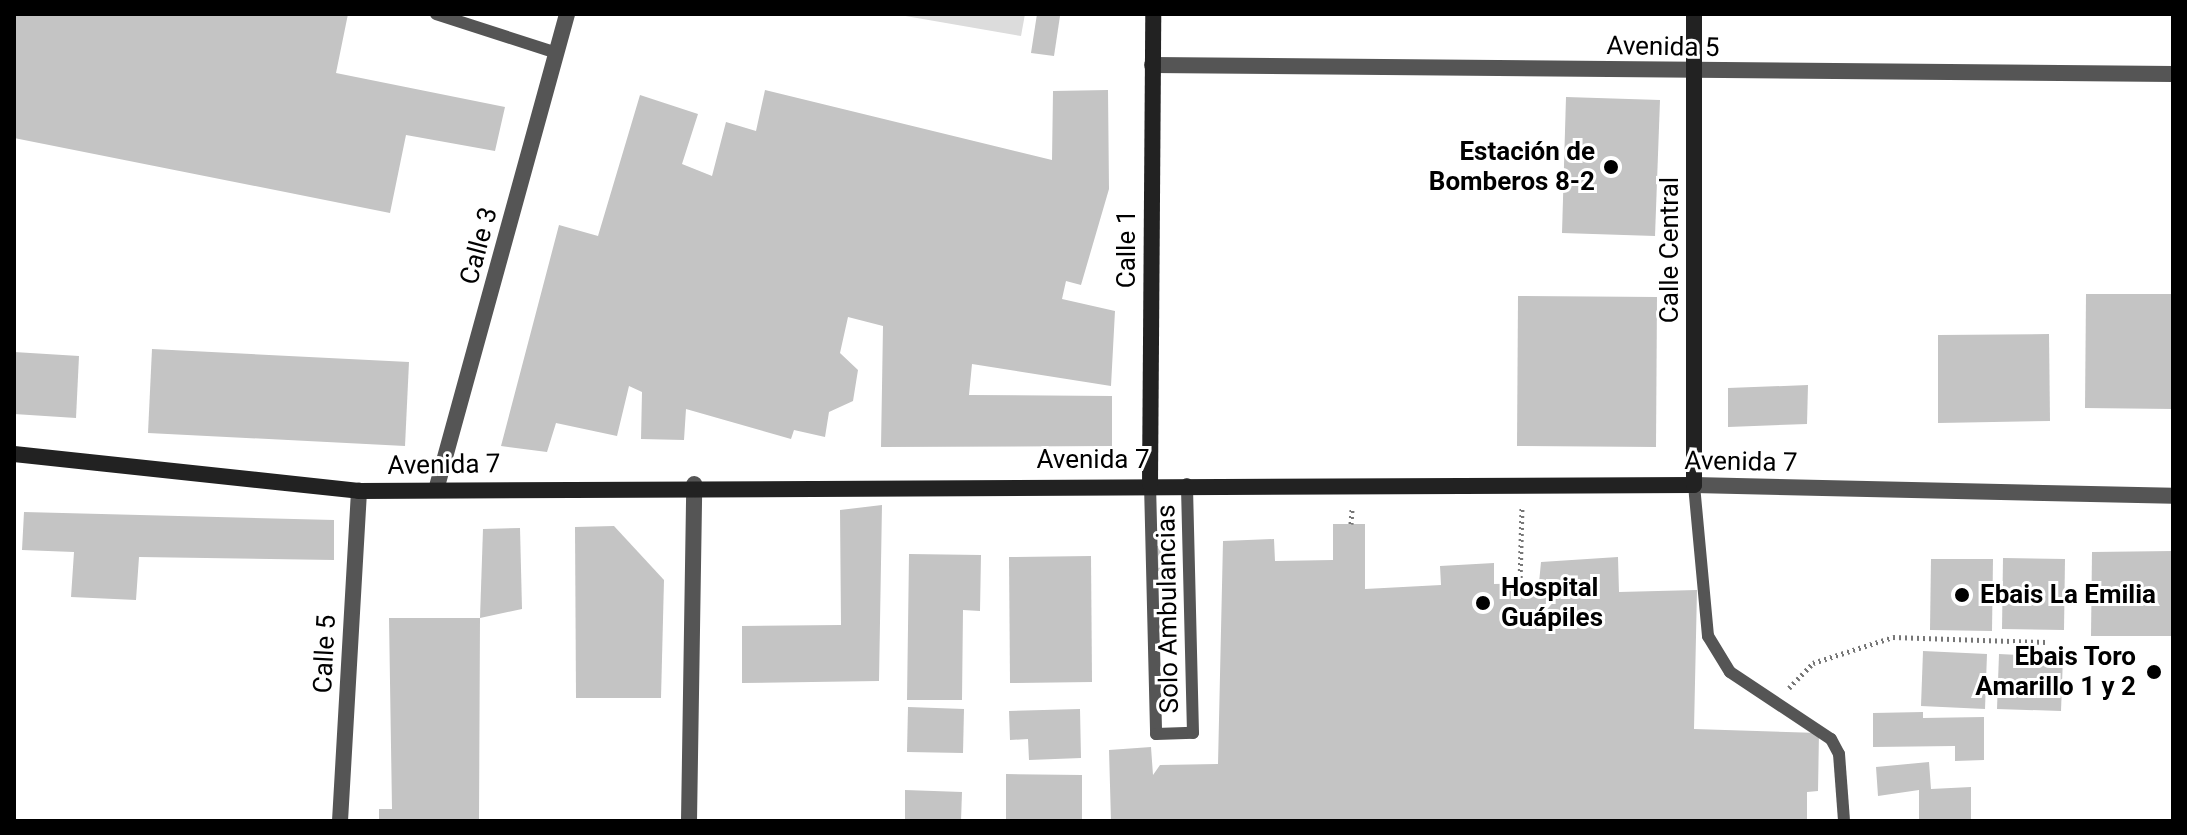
<!DOCTYPE html>
<html>
<head>
<meta charset="utf-8">
<style>
  body { margin:0 }
  #map { position:relative; width:2187px; height:835px; overflow:hidden; background:#fff; font-family:Roboto,sans-serif }
  div>[style] { position:absolute }
  .green>* { inset:0; background:#dcdcdc }
  .building>* { inset:0; background:#c4c4c4 }
  .path>* { height:5px; margin-top:-2.5px; transform-origin:0; background:repeating-linear-gradient(90deg,#777 0 2px,transparent 0 6px) }
  .lane>* { height:12px; margin:-6px; padding:0 6px; transform-origin:6px; border-radius:6px; background:#555 }
  .street>* { height:16px; margin:-8px; padding:0 8px; transform-origin:8px; border-radius:8px; background:#555 }
  .secondary>* { height:16px; margin:-8px; padding:0 8px; transform-origin:8px; border-radius:8px; background:#222 }
  .dots>* { width:22px; height:22px; translate:-50% -50%; box-sizing:border-box; border:4px solid #fff; border-radius:50% }
  span { translate:-50% -50%; white-space:nowrap; text-align:center; line-height:1.15; -webkit-text-stroke:6px #fff; paint-order:stroke }
  .street-label { font-size:26px; color:#000 }
  .poi-label { font-size:26px; color:#000; font-weight:700 }
  .right { translate:-100% -50%; text-align:right }
  .left { translate:0 -50%; text-align:left }
  .frame { position:absolute; inset:0; border:16px solid #000; pointer-events:none }
</style>
</head>
<body>
<div id="map">
  <div class="green">
    <i style="clip-path:polygon(894px 14px,1025px 14px,1021px 36px)"></i>
  </div>
  <div class="building">
    <i style="clip-path:polygon(14px 14px,348px 14px,336px 73px,505px 107px,495px 151px,406px 135px,390px 213px,14px 138px)"></i>
    <i style="clip-path:polygon(1037px 14px,1060px 16px,1054px 56px,1031px 53px)"></i>
    <i style="clip-path:polygon(765px 90px,1052px 160px,1053px 91px,1108px 90px,1109px 189px,1081px 285px,1066px 281px,1062px 299px,1115px 311px,1111px 386px,972px 364px,969px 395px,1112px 396px,1112px 446px,881px 447px,883px 326px,848px 317px,840px 353px,858px 370px,853px 401px,829px 412px,825px 437px,794px 430px,791px 439px,686px 409px,684px 440px,641px 439px,642px 392px,629px 386px,617px 436px,556px 423px,547px 452px,501px 446px,559px 225px,598px 236px,640px 95px,698px 114px,682px 164px,712px 176px,726px 122px,756px 131px)"></i>
    <i style="clip-path:polygon(1566px 97px,1660px 100px,1655px 236px,1562px 233px)"></i>
    <i style="clip-path:polygon(2086px 294px,2173px 294px,2173px 409px,2085px 408px)"></i>
    <i style="clip-path:polygon(1518px 296px,1657px 297px,1656px 447px,1517px 446px)"></i>
    <i style="clip-path:polygon(2049px 334px,2050px 421px,1938px 423px,1938px 335px)"></i>
    <i style="clip-path:polygon(152px 349px,409px 362px,405px 446px,148px 433px)"></i>
    <i style="clip-path:polygon(14px 352px,79px 356px,76px 418px,14px 414px)"></i>
    <i style="clip-path:polygon(1808px 385px,1807px 424px,1728px 427px,1728px 388px)"></i>
    <i style="clip-path:polygon(882px 505px,879px 681px,742px 683px,742px 626px,841px 625px,840px 510px)"></i>
    <i style="clip-path:polygon(24px 512px,334px 520px,334px 560px,139px 557px,136px 600px,71px 597px,74px 552px,22px 550px)"></i>
    <i style="clip-path:polygon(1333px 524px,1365px 524px,1365px 589px,1441px 585px,1440px 566px,1494px 563px,1494px 584px,1539px 583px,1541px 562px,1618px 557px,1619px 592px,1697px 590px,1694px 729px,1819px 733px,1818px 791px,1807px 792px,1807px 821px,1111px 821px,1109px 750px,1151px 747px,1153px 775px,1160px 765px,1218px 764px,1223px 541px,1274px 539px,1275px 561px,1333px 560px)"></i>
    <i style="clip-path:polygon(614px 526px,664px 580px,661px 698px,576px 698px,575px 527px)"></i>
    <i style="clip-path:polygon(520px 528px,522px 609px,480px 618px,483px 529px)"></i>
    <i style="clip-path:polygon(1157px 546px,1174px 546px,1174px 571px,1157px 571px)"></i>
    <i style="clip-path:polygon(2173px 551px,2173px 636px,2091px 636px,2092px 552px)"></i>
    <i style="clip-path:polygon(909px 554px,981px 555px,980px 611px,963px 610px,962px 700px,907px 700px)"></i>
    <i style="clip-path:polygon(1091px 556px,1092px 682px,1010px 683px,1009px 557px)"></i>
    <i style="clip-path:polygon(2003px 558px,2065px 559px,2064px 630px,2002px 629px)"></i>
    <i style="clip-path:polygon(1931px 559px,1993px 559px,1992px 631px,1930px 630px)"></i>
    <i style="clip-path:polygon(389px 618px,480px 618px,479px 821px,379px 821px,379px 809px,392px 809px)"></i>
    <i style="clip-path:polygon(1923px 651px,1987px 654px,1985px 709px,1921px 706px)"></i>
    <i style="clip-path:polygon(1999px 654px,2063px 657px,2061px 711px,1997px 709px)"></i>
    <i style="clip-path:polygon(908px 707px,964px 709px,963px 753px,907px 752px)"></i>
    <i style="clip-path:polygon(1080px 709px,1081px 758px,1029px 760px,1028px 739px,1010px 740px,1009px 711px)"></i>
    <i style="clip-path:polygon(1923px 712px,1923px 718px,1984px 717px,1984px 760px,1955px 761px,1955px 746px,1873px 747px,1873px 713px)"></i>
    <i style="clip-path:polygon(1929px 762px,1931px 789px,1971px 787px,1971px 821px,1919px 821px,1919px 790px,1878px 796px,1876px 767px)"></i>
    <i style="clip-path:polygon(1006px 774px,1082px 775px,1082px 821px,1006px 821px)"></i>
    <i style="clip-path:polygon(905px 790px,962px 792px,961px 821px,905px 821px)"></i>
  </div>
  <div class="path">
    <i style="left:1351px;top:524px;width:16px;rotate:-86deg"></i>
    <i style="left:1520px;top:583px;width:75px;rotate:-88.5deg"></i>
    <i style="left:1789px;top:688px;width:35px;rotate:-46deg"></i>
    <i style="left:1813px;top:663px;width:84px;rotate:-18deg"></i>
    <i style="left:1893px;top:637px;width:153px;rotate:1.9deg"></i>
  </div>
  <div class="lane">
    <i style="left:436px;top:14px;width:127px;rotate:17.9deg"></i>
    <i style="left:1150px;top:484px;width:250px;rotate:88.6deg"></i>
    <i style="left:1156px;top:734px;width:37px;rotate:-2deg"></i>
    <i style="left:1193px;top:733px;width:249px;rotate:-91.4deg"></i>
    <i style="left:1694px;top:485px;width:152px;rotate:84.7deg"></i>
    <i style="left:1708px;top:636px;width:42px;rotate:58.6deg"></i>
    <i style="left:1730px;top:672px;width:121px;rotate:33.6deg"></i>
    <i style="left:1831px;top:739px;width:17px;rotate:62deg"></i>
    <i style="left:1839px;top:754px;width:67px;rotate:85.7deg"></i>
  </div>
  <div class="street">
    <i style="left:1152px;top:65px;width:1021px;rotate:0.51deg"></i>
    <i style="left:1694px;top:485px;width:479px;rotate:1.3deg"></i>
    <i style="left:436px;top:490px;width:494px;rotate:-74.6deg"></i>
    <i style="left:340px;top:821px;width:331px;rotate:-86.7deg"></i>
    <i style="left:689px;top:821px;width:337px;rotate:-89.1deg"></i>
  </div>
  <div class="secondary">
    <i style="left:14px;top:454px;width:347px;rotate:6.1deg"></i>
    <i style="left:359px;top:491px;width:1335px;rotate:-0.26deg"></i>
    <i style="left:1694px;top:485px;width:471px;rotate:-90deg"></i>
    <i style="left:1150px;top:484px;width:470px;rotate:-89.6deg"></i>
  </div>
  <div class="dots">
    <i style="left:1611px;top:167px;background:#000"></i>
    <i style="left:1962px;top:595px;background:#000"></i>
    <i style="left:1483px;top:603px;background:#000"></i>
    <i style="left:2154px;top:672px;background:#000"></i>
  </div>
  <div class="street-label">
    <span style="left:1663px;top:47px;rotate:1deg">Avenida 5</span>
    <span style="left:479px;top:246px;rotate:-75deg">Calle 3</span>
    <span style="left:1127px;top:249px;rotate:-90deg">Calle 1</span>
    <span style="left:1670px;top:250px;rotate:-90deg">Calle Central</span>
    <span style="left:1093px;top:460px">Avenida 7</span>
    <span style="left:1741px;top:462px;rotate:1deg">Avenida 7</span>
    <span style="left:444px;top:465px;rotate:-1deg">Avenida 7</span>
    <span style="left:1168px;top:609px;rotate:-91deg">Solo Ambulancias</span>
    <span style="left:325px;top:654px;rotate:-87deg">Calle 5</span>
  </div>
  <div class="poi-label">
    <span class="right" style="left:1595px;top:167px">Estación de<br>Bomberos 8-2</span>
    <span class="left" style="left:1501px;top:603px">Hospital<br>Guápiles</span>
    <span class="left" style="left:1980px;top:595px">Ebais La Emilia</span>
    <span class="right" style="left:2136px;top:672px">Ebais Toro<br>Amarillo 1 y 2</span>
  </div>
  <div class="frame"></div>
</div>
</body>
</html>
